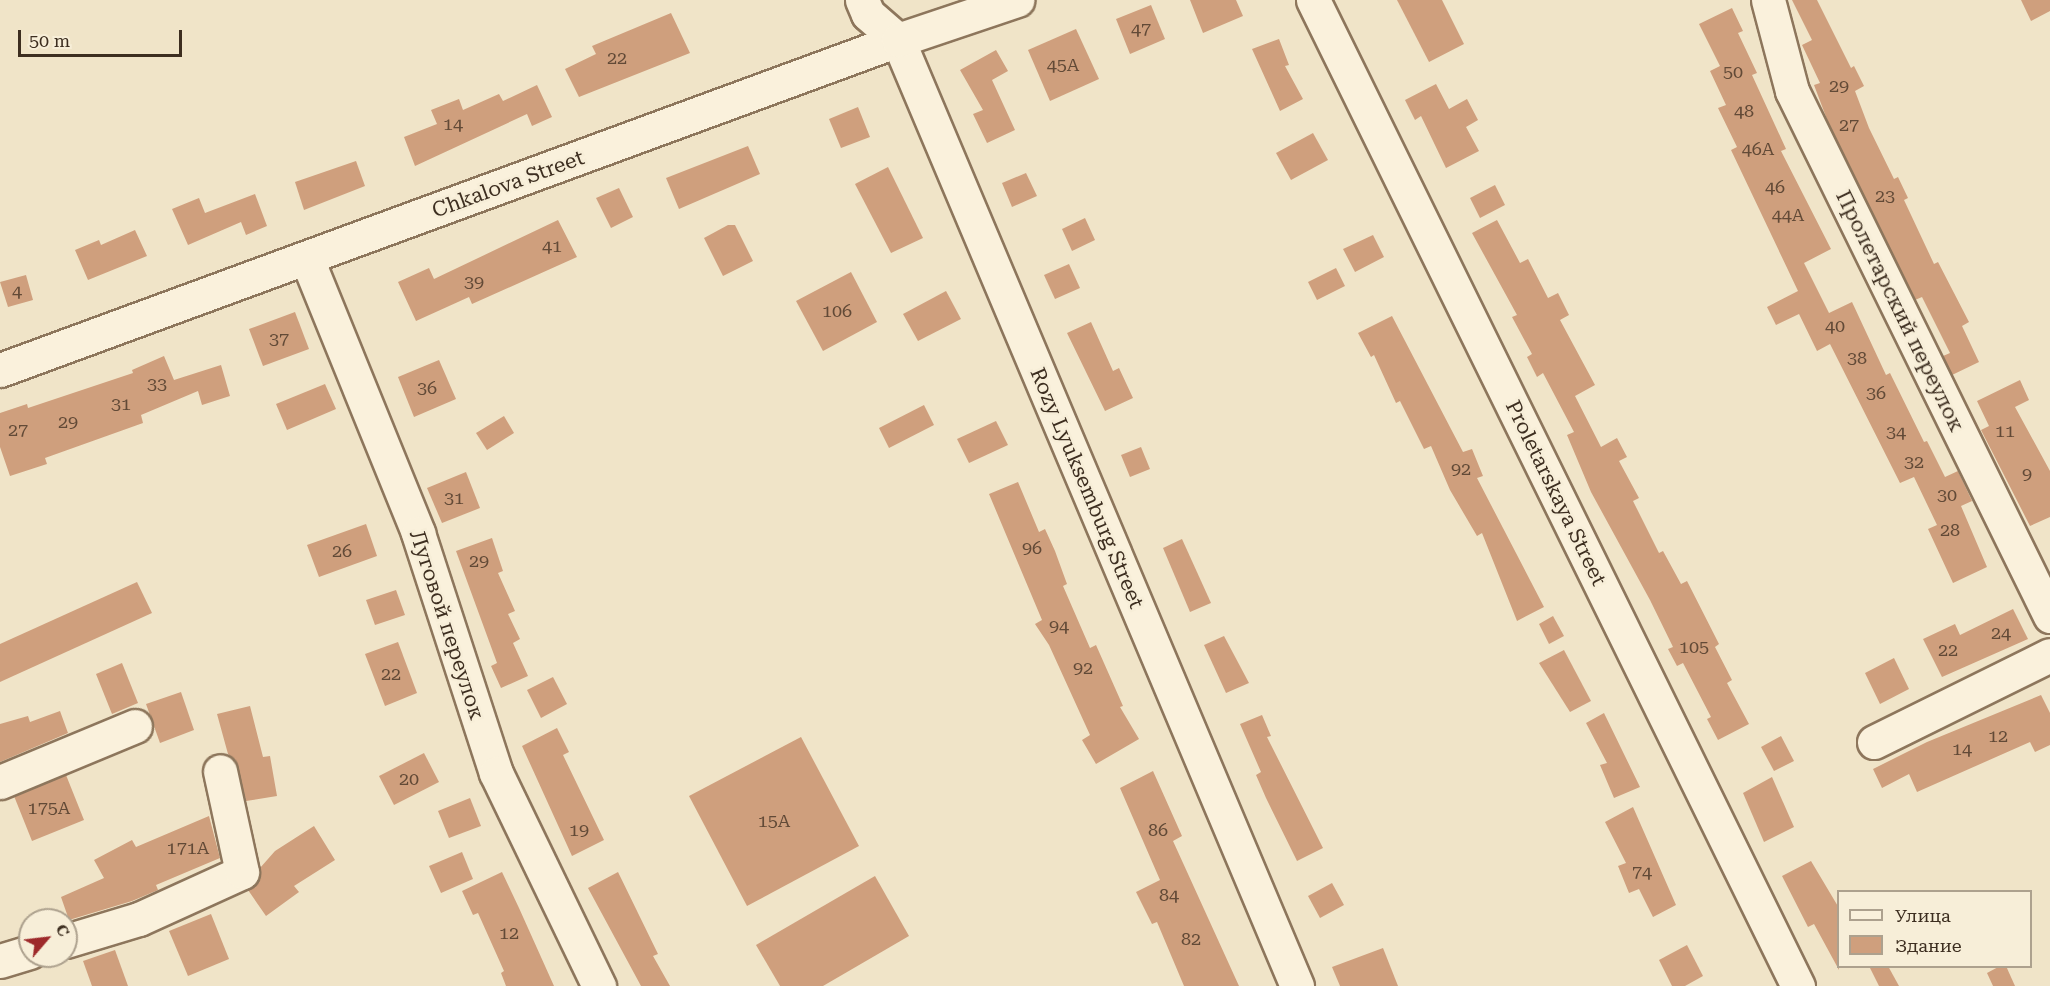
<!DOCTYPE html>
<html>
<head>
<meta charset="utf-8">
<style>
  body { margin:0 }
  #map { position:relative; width:2050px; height:986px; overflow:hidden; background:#f0e4c8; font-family:"Roboto Serif",serif }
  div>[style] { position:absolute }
  .building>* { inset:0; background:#cf9f7d }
  .roads { filter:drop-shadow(2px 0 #8d765c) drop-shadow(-2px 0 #8d765c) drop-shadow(0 2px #8d765c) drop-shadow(0 -2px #8d765c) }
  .minor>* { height:33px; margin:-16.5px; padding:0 16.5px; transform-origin:16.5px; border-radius:16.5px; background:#faf1dc }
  span { translate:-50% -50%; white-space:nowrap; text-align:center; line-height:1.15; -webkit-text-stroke:5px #f7eed8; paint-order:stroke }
  .number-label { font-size:18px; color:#624a37 }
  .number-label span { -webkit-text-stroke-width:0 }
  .street-label { font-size:21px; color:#3d2e20 }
  .legend { position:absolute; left:1837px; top:890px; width:195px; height:78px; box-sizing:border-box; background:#f7eed8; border:2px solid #ada18e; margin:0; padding:8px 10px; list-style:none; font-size:18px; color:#3d2e20 }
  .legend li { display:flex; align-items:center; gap:12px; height:30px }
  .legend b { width:30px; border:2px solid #ada18e }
  .north { position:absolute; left:18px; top:908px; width:60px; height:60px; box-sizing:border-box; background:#f7eed8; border:2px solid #ada18e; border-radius:50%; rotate:62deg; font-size:16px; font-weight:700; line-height:24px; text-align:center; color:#3d2e20 }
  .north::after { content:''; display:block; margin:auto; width:21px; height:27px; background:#9e2a2b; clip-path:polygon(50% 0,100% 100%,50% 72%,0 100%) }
  .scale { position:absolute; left:18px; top:30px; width:164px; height:27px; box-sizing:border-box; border:3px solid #3d2e20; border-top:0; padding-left:8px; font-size:18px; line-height:21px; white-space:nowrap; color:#3d2e20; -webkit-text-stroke:4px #f7eed8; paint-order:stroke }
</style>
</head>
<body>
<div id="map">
  <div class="building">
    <i style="clip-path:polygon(1190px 0,1236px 0,1243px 16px,1203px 33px)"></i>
    <i style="clip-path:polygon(1397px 0,1442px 0,1464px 44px,1429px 62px)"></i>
    <i style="clip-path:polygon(1792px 0,1817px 0,1851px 68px,1854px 66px,1864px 86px,1855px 91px,1869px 128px,1894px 179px,1898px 177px,1908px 198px,1904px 200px,1934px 264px,1938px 262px,1969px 322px,1962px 326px,1979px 362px,1952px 375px,1943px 356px,1950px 353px,1922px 297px,1915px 300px,1828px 122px,1814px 85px,1820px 83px,1802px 45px,1812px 40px)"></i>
    <i style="clip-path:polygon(2021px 0,2050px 0,2050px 11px,2031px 21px)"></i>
    <i style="clip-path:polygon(1151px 5px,1165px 39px,1130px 54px,1116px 19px)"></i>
    <i style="clip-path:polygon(1732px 8px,1743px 31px,1738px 33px,1757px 73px,1752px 75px,1786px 149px,1781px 151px,1831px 249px,1804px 263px,1829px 313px,1852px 302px,1886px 375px,1890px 373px,1924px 442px,1927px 441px,1945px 477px,1958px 471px,1972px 501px,1961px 506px,1987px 567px,1953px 583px,1928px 529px,1937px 525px,1914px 477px,1900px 483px,1830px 344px,1817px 351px,1799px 314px,1776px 325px,1767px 307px,1798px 291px,1731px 150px,1737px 147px,1718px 108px,1726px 105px,1710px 71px,1720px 66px,1699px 24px)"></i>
    <i style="clip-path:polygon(671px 13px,690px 53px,579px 97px,565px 69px,596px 54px,592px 46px)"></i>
    <i style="clip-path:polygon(1076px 29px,1099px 79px,1050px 101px,1028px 50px)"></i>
    <i style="clip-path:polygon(1279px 39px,1289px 65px,1285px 66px,1303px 99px,1280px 111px,1252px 49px)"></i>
    <i style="clip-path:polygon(996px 50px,1008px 71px,992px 80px,1015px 130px,987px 143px,973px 114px,983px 110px,960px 70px)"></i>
    <i style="clip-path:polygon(1436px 84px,1449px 109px,1467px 99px,1478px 120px,1466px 127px,1479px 151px,1446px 168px,1421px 116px,1415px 120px,1405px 100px)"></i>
    <i style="clip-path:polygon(537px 85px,552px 117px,532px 126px,527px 114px,415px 166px,404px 137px,437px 124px,431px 110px,459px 99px,463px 110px,499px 94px,503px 101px)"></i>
    <i style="clip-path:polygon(858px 107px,870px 137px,841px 148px,829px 119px)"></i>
    <i style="clip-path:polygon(1313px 133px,1328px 160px,1291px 180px,1276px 153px)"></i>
    <i style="clip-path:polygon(748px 146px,760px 174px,679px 209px,666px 178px)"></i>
    <i style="clip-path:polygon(356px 161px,365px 186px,304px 210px,295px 182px)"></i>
    <i style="clip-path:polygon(888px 167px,923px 238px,891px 253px,855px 184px)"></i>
    <i style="clip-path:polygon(1026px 173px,1037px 196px,1012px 207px,1002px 183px)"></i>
    <i style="clip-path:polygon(1495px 185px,1505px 205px,1480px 218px,1470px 198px)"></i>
    <i style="clip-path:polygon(619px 188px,633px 217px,611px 228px,596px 198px)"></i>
    <i style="clip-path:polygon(255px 194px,267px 226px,246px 235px,241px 222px,188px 245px,172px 209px,199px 198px,205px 213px)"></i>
    <i style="clip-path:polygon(1085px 218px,1095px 240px,1072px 251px,1062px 229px)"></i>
    <i style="clip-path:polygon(558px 220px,577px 257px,472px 304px,469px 297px,416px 321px,398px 282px,429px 268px,434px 279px)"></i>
    <i style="clip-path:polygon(1497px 220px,1520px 263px,1528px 259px,1548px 298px,1558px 293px,1569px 315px,1560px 320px,1595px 385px,1575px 396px,1601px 447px,1617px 438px,1627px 457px,1619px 461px,1639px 498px,1633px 501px,1659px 553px,1663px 551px,1681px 584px,1687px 581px,1719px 644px,1715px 647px,1732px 680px,1727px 683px,1749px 724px,1718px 740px,1707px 719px,1711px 717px,1683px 663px,1677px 666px,1668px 649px,1673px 647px,1650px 600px,1591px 492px,1567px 435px,1574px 432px,1543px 373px,1537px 377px,1527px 357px,1532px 354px,1512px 317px,1517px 315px,1472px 233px)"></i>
    <i style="clip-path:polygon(728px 225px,735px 225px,753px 261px,723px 276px,704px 238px)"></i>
    <i style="clip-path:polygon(135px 230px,147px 256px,88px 280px,75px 250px,99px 240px,101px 245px)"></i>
    <i style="clip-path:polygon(1373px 235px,1384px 257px,1355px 272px,1343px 249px)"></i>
    <i style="clip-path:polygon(1069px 264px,1080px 288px,1055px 299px,1044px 275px)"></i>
    <i style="clip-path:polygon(1336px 268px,1345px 286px,1317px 300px,1308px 282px)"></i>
    <i style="clip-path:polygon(851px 272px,877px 322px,823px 351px,796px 301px)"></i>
    <i style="clip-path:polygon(26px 275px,33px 300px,8px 307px,0 282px)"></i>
    <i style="clip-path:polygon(946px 291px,961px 319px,918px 341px,903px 314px)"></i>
    <i style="clip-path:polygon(295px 312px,309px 349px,263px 366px,249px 329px)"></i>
    <i style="clip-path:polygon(1392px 316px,1463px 452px,1472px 449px,1483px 476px,1477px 478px,1544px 607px,1517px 621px,1482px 533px,1477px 536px,1450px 490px,1431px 446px,1424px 449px,1400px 401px,1396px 403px,1374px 355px,1371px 357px,1358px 333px)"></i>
    <i style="clip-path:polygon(1091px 322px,1113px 371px,1119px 368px,1133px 398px,1105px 411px,1067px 333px)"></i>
    <i style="clip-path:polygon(164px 356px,174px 380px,221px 365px,230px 396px,202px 405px,198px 391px,141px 415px,143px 423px,45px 458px,47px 464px,10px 476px,0 447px,0 413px,27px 404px,28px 408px,133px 373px,132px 370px)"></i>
    <i style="clip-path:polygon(439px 360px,456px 399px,414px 417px,398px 377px)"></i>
    <i style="clip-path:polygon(2020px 380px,2029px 400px,2015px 407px,2050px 471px,2050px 517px,2030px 526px,1981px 430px,1989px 426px,1977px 401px)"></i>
    <i style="clip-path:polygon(325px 384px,336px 409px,287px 430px,276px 404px)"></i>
    <i style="clip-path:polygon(924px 405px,934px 425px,889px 448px,879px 428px)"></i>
    <i style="clip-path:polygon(504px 416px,514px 433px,487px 450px,476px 433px)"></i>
    <i style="clip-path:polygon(996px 421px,1008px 445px,969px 463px,957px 439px)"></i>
    <i style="clip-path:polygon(1141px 447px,1150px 469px,1130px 477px,1121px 455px)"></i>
    <i style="clip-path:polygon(466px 472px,480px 508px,442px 523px,427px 488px)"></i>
    <i style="clip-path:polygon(1018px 482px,1039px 532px,1045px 529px,1055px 551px,1067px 584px,1063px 586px,1090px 648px,1096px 645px,1123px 706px,1120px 707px,1139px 739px,1096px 764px,1082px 740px,1090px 735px,1049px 645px,1035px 624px,1042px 620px,989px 494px)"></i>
    <i style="clip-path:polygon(366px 524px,377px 556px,319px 577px,307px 545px)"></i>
    <i style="clip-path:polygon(492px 538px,503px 571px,498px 573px,515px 611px,508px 614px,520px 639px,513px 643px,528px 676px,501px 688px,491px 666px,497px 663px,456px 551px)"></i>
    <i style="clip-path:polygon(1182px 539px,1211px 603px,1190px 612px,1163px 548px)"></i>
    <i style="clip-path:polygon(137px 582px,152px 613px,0 682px,0 644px)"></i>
    <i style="clip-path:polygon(396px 590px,405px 615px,375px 625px,366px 600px)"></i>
    <i style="clip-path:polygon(2013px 609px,2028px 639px,1942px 677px,1923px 639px,1955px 624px,1960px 635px)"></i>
    <i style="clip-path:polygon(1553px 616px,1564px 636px,1549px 644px,1539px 624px)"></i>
    <i style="clip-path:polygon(1224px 636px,1249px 683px,1226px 693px,1204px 645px)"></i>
    <i style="clip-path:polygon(398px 642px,417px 693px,385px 706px,365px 654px)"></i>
    <i style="clip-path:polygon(1564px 650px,1591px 701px,1570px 712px,1539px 663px)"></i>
    <i style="clip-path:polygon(1894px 658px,1909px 689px,1880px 704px,1865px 673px)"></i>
    <i style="clip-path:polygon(122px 663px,138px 703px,112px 714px,96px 674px)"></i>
    <i style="clip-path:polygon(553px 677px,567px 704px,541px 718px,527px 690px)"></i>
    <i style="clip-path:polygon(181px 692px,194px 730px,160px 743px,146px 704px)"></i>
    <i style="clip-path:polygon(2041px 695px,2050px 713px,2050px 745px,2035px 752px,2030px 742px,1917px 792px,1909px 774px,1882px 788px,1873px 769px,1927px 742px)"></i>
    <i style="clip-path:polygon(250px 706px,263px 757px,270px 756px,277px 796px,246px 801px,238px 767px,228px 754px,217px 714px)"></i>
    <i style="clip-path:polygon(60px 711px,68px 733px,0 762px,0 724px,28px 716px,30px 722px)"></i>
    <i style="clip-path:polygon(1604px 713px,1640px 787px,1614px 798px,1600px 765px,1607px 763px,1586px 723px)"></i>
    <i style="clip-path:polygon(1262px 715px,1271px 736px,1267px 737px,1323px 848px,1297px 861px,1266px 798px,1256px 775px,1261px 772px,1240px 724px)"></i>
    <i style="clip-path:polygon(557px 728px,569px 752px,563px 755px,604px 840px,572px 856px,522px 746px)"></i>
    <i style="clip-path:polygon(1781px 736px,1794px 761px,1774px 771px,1761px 747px)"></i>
    <i style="clip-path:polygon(801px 737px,859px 846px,747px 906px,689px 796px)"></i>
    <i style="clip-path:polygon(424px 753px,439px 782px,394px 805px,379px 776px)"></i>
    <i style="clip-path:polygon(1153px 771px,1182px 836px,1173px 841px,1239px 986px,1184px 986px,1157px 922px,1152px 924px,1136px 892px,1160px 880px,1120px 788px)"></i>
    <i style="clip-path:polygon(66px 775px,84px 820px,32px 841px,14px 796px)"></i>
    <i style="clip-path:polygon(1772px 777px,1794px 827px,1764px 842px,1743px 793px)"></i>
    <i style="clip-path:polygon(470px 798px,481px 826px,449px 838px,438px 811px)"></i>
    <i style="clip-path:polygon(1633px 807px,1676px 905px,1653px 917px,1639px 889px,1629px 893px,1618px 866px,1626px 863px,1605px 822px)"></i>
    <i style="clip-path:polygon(209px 816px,220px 858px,156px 885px,158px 890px,132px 901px,69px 920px,61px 897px,104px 878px,94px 860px,132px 840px,136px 847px)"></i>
    <i style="clip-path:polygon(314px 826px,335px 860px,294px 886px,299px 892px,266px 916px,248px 890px,257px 884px,260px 868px,275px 851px)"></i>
    <i style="clip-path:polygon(462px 852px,473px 879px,441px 893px,429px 866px)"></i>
    <i style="clip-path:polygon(1811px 861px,1839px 908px,1839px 970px,1814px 924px,1808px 927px,1782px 876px)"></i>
    <i style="clip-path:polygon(502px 872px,519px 908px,554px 986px,506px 986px,501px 973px,504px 971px,478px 913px,473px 915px,462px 891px)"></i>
    <i style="clip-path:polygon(618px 872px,658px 954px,653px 956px,670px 986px,641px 986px,588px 888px)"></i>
    <i style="clip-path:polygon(875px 876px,909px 936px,823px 986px,780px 986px,756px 945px)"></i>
    <i style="clip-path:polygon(1332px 883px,1344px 905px,1320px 918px,1308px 896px)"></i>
    <i style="clip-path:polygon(211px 914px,229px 959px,188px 976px,169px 931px)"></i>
    <i style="clip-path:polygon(1687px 945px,1703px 976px,1685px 986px,1672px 986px,1659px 960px)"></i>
    <i style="clip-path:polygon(1383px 948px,1398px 986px,1340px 986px,1332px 967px)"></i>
    <i style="clip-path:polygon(115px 950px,128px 986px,92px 986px,83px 961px)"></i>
    <i style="clip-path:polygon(1869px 966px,1888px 966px,1899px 986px,1879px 986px)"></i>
    <i style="clip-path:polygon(2000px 966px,2006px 966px,2015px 986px,1993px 986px,1987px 973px)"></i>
  </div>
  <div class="roads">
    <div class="minor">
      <i style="left:862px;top:0;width:15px;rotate:67deg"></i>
      <i style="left:868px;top:14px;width:40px;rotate:41deg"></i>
      <i style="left:898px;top:40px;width:1027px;rotate:67.13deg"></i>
      <i style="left:1313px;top:0;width:1099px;rotate:63.81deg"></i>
      <i style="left:1768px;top:0;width:94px;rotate:75.2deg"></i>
      <i style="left:1792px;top:91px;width:585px;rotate:63.83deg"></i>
      <i style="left:307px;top:259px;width:296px;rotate:67.9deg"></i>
      <i style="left:418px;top:533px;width:252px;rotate:72deg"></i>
      <i style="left:496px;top:773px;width:237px;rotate:64.2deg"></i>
      <i style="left:0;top:370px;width:957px;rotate:-20.18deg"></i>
      <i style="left:898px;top:40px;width:126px;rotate:-18.6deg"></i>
      <i style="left:1874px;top:742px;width:196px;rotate:-26.3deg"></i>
      <i style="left:0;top:782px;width:146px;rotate:-22.5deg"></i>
      <i style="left:66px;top:941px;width:76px;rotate:-16.8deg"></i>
      <i style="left:139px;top:919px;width:113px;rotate:-24.5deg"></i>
      <i style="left:242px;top:872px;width:103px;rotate:-102.3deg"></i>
      <i style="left:0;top:961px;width:31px;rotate:-17deg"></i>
    </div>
  </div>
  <div class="number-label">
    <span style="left:1141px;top:29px">47</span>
    <span style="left:617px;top:58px">22</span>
    <span style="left:1063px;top:65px">45А</span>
    <span style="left:1733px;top:72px">50</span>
    <span style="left:1839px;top:86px">29</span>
    <span style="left:1744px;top:111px">48</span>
    <span style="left:453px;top:124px">14</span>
    <span style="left:1849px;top:125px">27</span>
    <span style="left:1758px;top:149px">46А</span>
    <span style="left:1775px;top:187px">46</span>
    <span style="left:1885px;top:196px">23</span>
    <span style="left:1788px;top:215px">44А</span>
    <span style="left:552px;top:246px">41</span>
    <span style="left:474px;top:282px">39</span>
    <span style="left:17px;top:291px">4</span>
    <span style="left:837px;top:311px">106</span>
    <span style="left:1835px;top:326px">40</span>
    <span style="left:279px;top:339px">37</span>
    <span style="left:1857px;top:358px">38</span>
    <span style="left:157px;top:384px">33</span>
    <span style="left:427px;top:388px">36</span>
    <span style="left:1876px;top:393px">36</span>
    <span style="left:121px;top:404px">31</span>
    <span style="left:68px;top:422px">29</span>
    <span style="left:18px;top:430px">27</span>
    <span style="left:2005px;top:431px">11</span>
    <span style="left:1896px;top:432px">34</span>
    <span style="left:1914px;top:462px">32</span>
    <span style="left:1461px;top:469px">92</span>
    <span style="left:2027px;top:474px">9</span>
    <span style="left:1947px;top:495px">30</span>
    <span style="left:454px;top:498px">31</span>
    <span style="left:1950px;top:530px">28</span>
    <span style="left:1032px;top:548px">96</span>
    <span style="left:342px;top:551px">26</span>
    <span style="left:479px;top:561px">29</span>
    <span style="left:1059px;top:626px">94</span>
    <span style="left:2001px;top:633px">24</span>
    <span style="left:1694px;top:647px">105</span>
    <span style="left:1948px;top:650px">22</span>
    <span style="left:1083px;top:668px">92</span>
    <span style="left:391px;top:674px">22</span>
    <span style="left:1998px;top:736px">12</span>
    <span style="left:1962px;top:749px">14</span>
    <span style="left:409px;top:779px">20</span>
    <span style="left:49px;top:808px">175А</span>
    <span style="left:774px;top:821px">15А</span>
    <span style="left:579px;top:830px">19</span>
    <span style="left:1158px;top:830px">86</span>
    <span style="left:188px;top:848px">171А</span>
    <span style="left:1642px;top:872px">74</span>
    <span style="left:1169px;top:895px">84</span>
    <span style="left:509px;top:933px">12</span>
    <span style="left:1191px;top:939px">82</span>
  </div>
  <div class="street-label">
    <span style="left:508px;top:184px;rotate:-20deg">Chkalova Street</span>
    <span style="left:1900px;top:311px;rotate:64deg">Пролетарский переулок</span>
    <span style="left:1087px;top:488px;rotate:67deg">Rozy Lyuksemburg Street</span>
    <span style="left:1556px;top:493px;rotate:64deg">Proletarskaya Street</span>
    <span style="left:447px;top:625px;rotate:72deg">Луговой переулок</span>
  </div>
  <ul class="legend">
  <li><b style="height:8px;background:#faf1dc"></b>Улица</li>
  <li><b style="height:16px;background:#cf9f7d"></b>Здание</li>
  </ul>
  <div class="north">С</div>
  <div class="scale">50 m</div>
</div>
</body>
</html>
